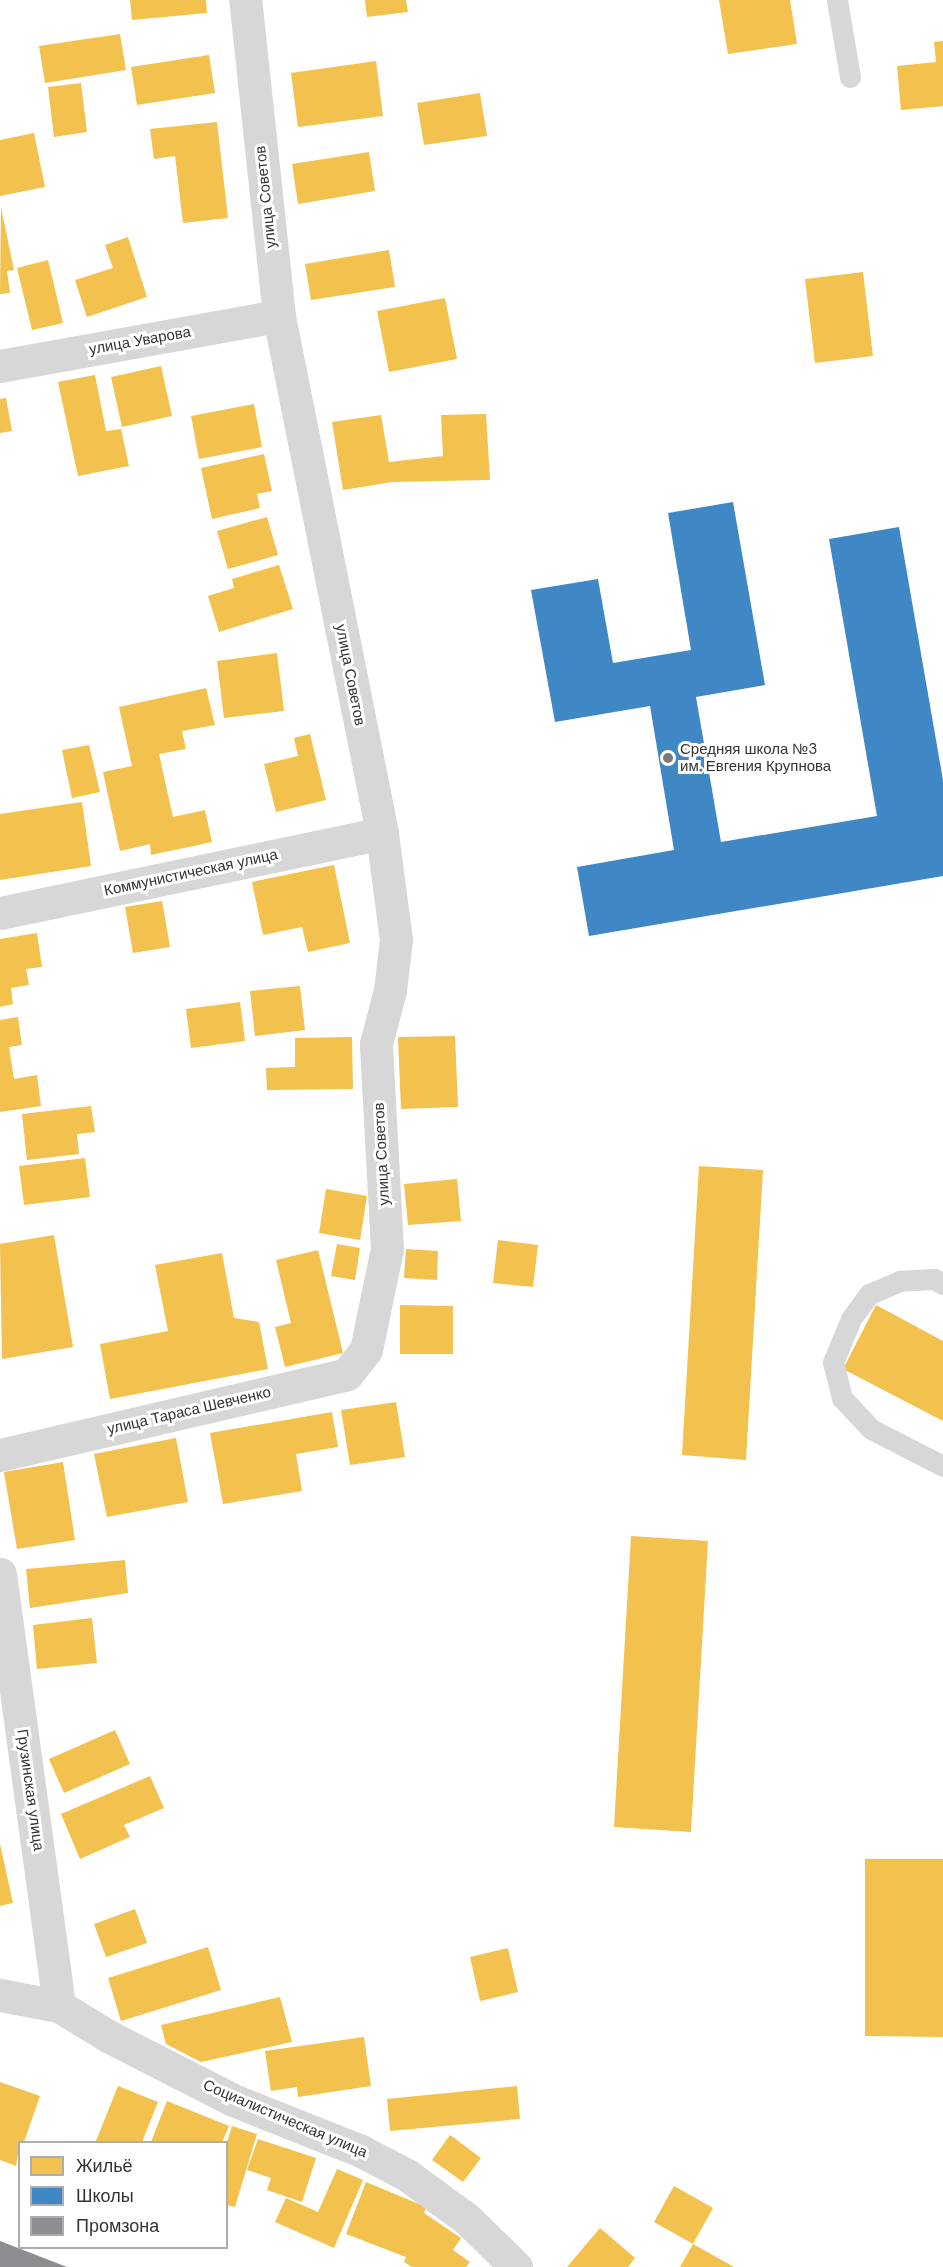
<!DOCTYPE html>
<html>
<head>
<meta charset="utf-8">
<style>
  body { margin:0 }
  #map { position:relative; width:943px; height:2267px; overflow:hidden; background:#fff; font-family:"DM Sans",sans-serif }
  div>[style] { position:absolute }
  .homes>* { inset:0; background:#f2c14e }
  .schools>* { inset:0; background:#3f88c5 }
  .industry>* { inset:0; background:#8d8d92 }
  .lane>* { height:21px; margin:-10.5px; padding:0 10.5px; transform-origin:10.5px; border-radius:10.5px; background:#d7d7d7 }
  .street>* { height:33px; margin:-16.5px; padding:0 16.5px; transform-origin:16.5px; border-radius:16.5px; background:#d7d7d7 }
  .dots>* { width:16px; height:16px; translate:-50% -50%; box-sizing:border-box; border:3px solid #fff; border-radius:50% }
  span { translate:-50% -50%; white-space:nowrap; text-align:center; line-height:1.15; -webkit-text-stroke:6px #fff; paint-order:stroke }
  .street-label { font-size:15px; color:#333 }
  .poi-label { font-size:15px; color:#333 }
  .left { translate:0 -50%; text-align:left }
  .legend { position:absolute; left:18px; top:2141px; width:210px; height:108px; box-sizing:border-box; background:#fff; border:2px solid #adadad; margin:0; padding:8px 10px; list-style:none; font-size:18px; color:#333 }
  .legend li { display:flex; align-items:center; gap:12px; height:30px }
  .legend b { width:30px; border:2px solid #adadad }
</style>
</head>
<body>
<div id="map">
  <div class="homes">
    <i style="clip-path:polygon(130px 0,206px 0,207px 13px,132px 20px)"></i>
    <i style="clip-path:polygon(365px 0,406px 0,408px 12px,367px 17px)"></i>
    <i style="clip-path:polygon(719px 0,790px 0,797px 44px,728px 54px)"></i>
    <i style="clip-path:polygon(120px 34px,126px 70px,45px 83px,39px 46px)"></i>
    <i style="clip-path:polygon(943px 41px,943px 106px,901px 110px,897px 66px,936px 62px,934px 42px)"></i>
    <i style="clip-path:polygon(209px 55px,215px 93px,137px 105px,131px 67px)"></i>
    <i style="clip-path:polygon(376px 61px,383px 116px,298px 127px,291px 73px)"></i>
    <i style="clip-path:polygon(81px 83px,87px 132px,54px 137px,48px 87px)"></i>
    <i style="clip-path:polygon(480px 93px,487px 136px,424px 145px,417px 103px)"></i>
    <i style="clip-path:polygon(217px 122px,228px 218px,183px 223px,175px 156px,154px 159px,150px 129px)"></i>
    <i style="clip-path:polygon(34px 133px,45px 187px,0 196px,0 140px)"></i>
    <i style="clip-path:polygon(369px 152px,375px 191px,298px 204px,292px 164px)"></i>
    <i style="clip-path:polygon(1px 207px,14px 270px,7px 271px,10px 293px,0 294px)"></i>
    <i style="clip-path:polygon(128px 237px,147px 297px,87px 317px,75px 280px,113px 268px,105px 245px)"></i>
    <i style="clip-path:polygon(389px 250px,395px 287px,311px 300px,305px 264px)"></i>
    <i style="clip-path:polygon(48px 260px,63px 323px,32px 330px,17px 268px)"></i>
    <i style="clip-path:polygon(863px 272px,873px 356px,815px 363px,805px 279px)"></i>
    <i style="clip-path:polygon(445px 298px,457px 359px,389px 372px,377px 311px)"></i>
    <i style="clip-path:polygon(161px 366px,172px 416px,122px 427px,111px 377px)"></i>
    <i style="clip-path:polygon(95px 375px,106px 431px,121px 429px,129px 466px,78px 476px,58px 382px)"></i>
    <i style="clip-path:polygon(6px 398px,12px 431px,0 433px,0 399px)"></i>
    <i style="clip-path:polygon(254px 404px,262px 447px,199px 459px,191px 416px)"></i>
    <i style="clip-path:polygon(486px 414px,490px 480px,392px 482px,343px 490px,332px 422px,381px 415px,389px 462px,443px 456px,441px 415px)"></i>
    <i style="clip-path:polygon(264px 454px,272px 491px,257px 494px,260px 508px,212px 519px,201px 468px)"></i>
    <i style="clip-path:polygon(267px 517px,278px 555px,228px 569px,217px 531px)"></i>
    <i style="clip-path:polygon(279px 565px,293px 609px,219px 632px,208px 596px,234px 588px,232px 579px)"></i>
    <i style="clip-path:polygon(277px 653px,284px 711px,224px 718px,217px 661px)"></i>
    <i style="clip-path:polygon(206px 688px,215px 725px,182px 731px,186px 749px,159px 754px,173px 817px,205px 810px,212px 842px,151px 855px,150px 844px,120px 851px,103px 772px,132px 766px,119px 707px)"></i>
    <i style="clip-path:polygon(310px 734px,326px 800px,276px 812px,264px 764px,298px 756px,294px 738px)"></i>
    <i style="clip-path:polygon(89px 745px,100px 792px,72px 798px,62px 750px)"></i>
    <i style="clip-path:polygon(82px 802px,91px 866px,0 880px,0 814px)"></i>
    <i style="clip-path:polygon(334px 865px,350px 943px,308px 952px,302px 927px,263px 935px,252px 882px)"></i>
    <i style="clip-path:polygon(162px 901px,170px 947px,133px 953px,125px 907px)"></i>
    <i style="clip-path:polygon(37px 933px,42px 967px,26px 969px,29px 985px,11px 988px,13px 1004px,0 1007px,0 939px)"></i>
    <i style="clip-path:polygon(300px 986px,305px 1030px,255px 1036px,250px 991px)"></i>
    <i style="clip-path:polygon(240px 1002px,245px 1041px,191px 1048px,186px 1009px)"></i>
    <i style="clip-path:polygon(18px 1017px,22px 1045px,9px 1047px,14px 1079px,37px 1075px,41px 1106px,0 1112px,0 1020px)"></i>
    <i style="clip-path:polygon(455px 1036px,458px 1107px,401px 1109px,398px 1037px)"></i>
    <i style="clip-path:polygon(352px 1037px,353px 1089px,267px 1090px,266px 1068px,295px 1067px,295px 1038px)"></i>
    <i style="clip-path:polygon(91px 1106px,95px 1132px,77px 1134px,79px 1154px,27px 1160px,22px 1114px)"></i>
    <i style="clip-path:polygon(85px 1158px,90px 1197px,24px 1205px,19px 1166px)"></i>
    <i style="clip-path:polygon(699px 1166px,763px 1170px,746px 1460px,682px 1455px)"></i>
    <i style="clip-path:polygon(457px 1179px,461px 1221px,408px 1225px,404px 1184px)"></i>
    <i style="clip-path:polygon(326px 1189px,367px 1196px,360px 1240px,319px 1233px)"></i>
    <i style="clip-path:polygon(54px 1235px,73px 1347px,2px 1359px,0 1244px)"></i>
    <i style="clip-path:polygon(498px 1240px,538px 1245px,533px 1287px,493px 1283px)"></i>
    <i style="clip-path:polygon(337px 1244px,360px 1248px,355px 1280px,331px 1276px)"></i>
    <i style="clip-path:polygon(406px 1249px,438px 1251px,437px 1280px,404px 1278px)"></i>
    <i style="clip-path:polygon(318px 1250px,343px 1353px,285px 1367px,275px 1327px,291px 1323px,276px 1260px)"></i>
    <i style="clip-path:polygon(222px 1253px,234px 1318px,259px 1322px,268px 1369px,110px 1399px,100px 1344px,168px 1331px,155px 1265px)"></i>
    <i style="clip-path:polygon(400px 1305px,453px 1306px,453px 1354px,400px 1354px)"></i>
    <i style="clip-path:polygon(876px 1305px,943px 1341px,943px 1421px,843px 1369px)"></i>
    <i style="clip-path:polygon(396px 1402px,405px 1457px,350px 1465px,341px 1410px)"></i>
    <i style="clip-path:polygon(332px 1412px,338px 1447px,296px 1454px,302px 1491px,223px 1504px,210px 1433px)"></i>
    <i style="clip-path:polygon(176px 1438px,188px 1502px,107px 1517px,94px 1454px)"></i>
    <i style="clip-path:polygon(63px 1462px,75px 1540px,17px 1549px,4px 1472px)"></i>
    <i style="clip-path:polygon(631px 1536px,708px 1541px,691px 1832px,614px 1827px)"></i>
    <i style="clip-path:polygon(125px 1560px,128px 1593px,30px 1608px,26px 1569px)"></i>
    <i style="clip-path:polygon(92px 1618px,97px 1663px,37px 1669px,33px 1625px)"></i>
    <i style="clip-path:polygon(115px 1730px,130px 1764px,64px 1793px,49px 1759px)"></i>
    <i style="clip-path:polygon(150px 1776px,164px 1808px,124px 1825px,130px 1837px,80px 1859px,61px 1814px)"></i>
    <i style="clip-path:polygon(0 1844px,13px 1903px,0 1906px)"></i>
    <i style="clip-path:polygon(865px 1859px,943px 1859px,943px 2037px,865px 2036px)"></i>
    <i style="clip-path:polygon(135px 1909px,147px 1943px,106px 1957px,94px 1924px)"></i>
    <i style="clip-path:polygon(208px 1947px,221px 1990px,121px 2021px,108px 1978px)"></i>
    <i style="clip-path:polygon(508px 1948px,518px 1992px,480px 2001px,470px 1957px)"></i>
    <i style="clip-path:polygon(280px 1997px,292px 2042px,201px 2062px,166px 2044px,161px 2025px)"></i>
    <i style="clip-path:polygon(364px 2037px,371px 2086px,298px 2097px,297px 2087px,271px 2091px,265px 2051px)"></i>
    <i style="clip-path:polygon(0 2082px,40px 2096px,24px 2142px,20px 2142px,16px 2166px,0 2160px)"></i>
    <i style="clip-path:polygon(118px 2086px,158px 2102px,142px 2142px,96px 2141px)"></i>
    <i style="clip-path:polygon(517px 2086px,520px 2119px,390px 2131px,387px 2099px)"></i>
    <i style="clip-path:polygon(167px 2101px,229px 2126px,222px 2142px,151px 2142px)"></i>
    <i style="clip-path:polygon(232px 2126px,257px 2134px,235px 2207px,226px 2205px,226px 2146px)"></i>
    <i style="clip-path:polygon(450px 2135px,481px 2158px,463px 2182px,432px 2160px)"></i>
    <i style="clip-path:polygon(258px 2139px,316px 2158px,302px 2202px,267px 2190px,271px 2178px,247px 2170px)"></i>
    <i style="clip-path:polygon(337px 2169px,363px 2180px,334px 2248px,275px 2222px,286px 2198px,318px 2212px)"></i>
    <i style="clip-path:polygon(366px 2182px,426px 2207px,424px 2213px,461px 2238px,453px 2250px,470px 2262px,466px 2267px,412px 2267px,404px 2262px,406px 2257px,346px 2234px)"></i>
    <i style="clip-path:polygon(674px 2186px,713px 2208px,693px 2244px,654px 2222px)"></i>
    <i style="clip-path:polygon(600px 2228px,635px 2258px,628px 2267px,567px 2267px)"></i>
    <i style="clip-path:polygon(693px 2244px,734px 2267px,680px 2267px)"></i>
  </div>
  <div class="schools">
    <i style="clip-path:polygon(733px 502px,765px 685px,696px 697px,721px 842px,877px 816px,829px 539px,899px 527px,943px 780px,943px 876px,589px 936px,577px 867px,674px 850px,650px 706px,555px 722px,531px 590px,598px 579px,613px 663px,691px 650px,668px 513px)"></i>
  </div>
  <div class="industry">
    <i style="clip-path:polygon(0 2241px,67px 2267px,0 2267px)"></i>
  </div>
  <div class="lane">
    <i style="left:837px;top:0;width:78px;rotate:80.4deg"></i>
    <i style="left:943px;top:1284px;width:10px;rotate:-151deg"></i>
    <i style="left:934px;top:1279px;width:34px;rotate:177deg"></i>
    <i style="left:900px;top:1281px;width:34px;rotate:157deg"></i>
    <i style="left:869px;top:1294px;width:31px;rotate:126deg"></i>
    <i style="left:851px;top:1319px;width:47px;rotate:112.7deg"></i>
    <i style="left:833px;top:1362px;width:37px;rotate:76deg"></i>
    <i style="left:842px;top:1398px;width:42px;rotate:46.9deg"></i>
    <i style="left:871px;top:1429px;width:81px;rotate:27.2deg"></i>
  </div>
  <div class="street">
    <i style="left:0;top:366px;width:283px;rotate:-10.2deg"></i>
    <i style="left:0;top:913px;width:390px;rotate:-11.8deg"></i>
    <i style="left:0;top:1455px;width:356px;rotate:-13.1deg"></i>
    <i style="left:347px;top:1374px;width:31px;rotate:-52deg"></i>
    <i style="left:366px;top:1350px;width:103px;rotate:-78.3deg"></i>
    <i style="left:387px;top:1249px;width:205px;rotate:-93.1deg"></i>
    <i style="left:376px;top:1044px;width:56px;rotate:-75.5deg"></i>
    <i style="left:390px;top:990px;width:50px;rotate:-83.2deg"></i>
    <i style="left:396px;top:940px;width:108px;rotate:-97.5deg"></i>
    <i style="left:382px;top:833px;width:527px;rotate:-101.27deg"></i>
    <i style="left:279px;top:316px;width:318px;rotate:-96.1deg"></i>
    <i style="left:0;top:1574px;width:436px;rotate:82.2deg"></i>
    <i style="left:0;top:1995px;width:60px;rotate:10.6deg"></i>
    <i style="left:59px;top:2006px;width:57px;rotate:31.5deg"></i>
    <i style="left:108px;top:2036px;width:140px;rotate:27.1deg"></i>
    <i style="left:233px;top:2100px;width:138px;rotate:21.7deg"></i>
    <i style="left:361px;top:2151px;width:52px;rotate:27.6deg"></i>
    <i style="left:407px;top:2175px;width:74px;rotate:36.3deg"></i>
    <i style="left:467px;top:2219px;width:69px;rotate:44.4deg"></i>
  </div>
  <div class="dots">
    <i style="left:668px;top:758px;background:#7a7a7a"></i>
  </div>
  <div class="street-label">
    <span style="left:266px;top:197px;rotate:-96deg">улица Советов</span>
    <span style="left:140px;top:341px;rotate:-10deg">улица Уварова</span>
    <span style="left:350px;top:675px;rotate:79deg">улица Советов</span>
    <span style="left:191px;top:873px;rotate:-12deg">Коммунистическая улица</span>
    <span style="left:382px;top:1154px;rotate:-93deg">улица Советов</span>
    <span style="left:189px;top:1411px;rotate:-13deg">улица Тараса Шевченко</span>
    <span style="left:30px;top:1790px;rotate:82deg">Грузинская улица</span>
    <span style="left:285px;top:2119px;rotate:23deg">Социалистическая улица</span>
  </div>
  <div class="poi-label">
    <span class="left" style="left:680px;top:758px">Средняя школа №3<br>им. Евгения Крупнова</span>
  </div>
  <ul class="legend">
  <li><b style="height:16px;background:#f2c14e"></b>Жильё</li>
  <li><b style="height:16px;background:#3f88c5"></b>Школы</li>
  <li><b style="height:16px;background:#8d8d92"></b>Промзона</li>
  </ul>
</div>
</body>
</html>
